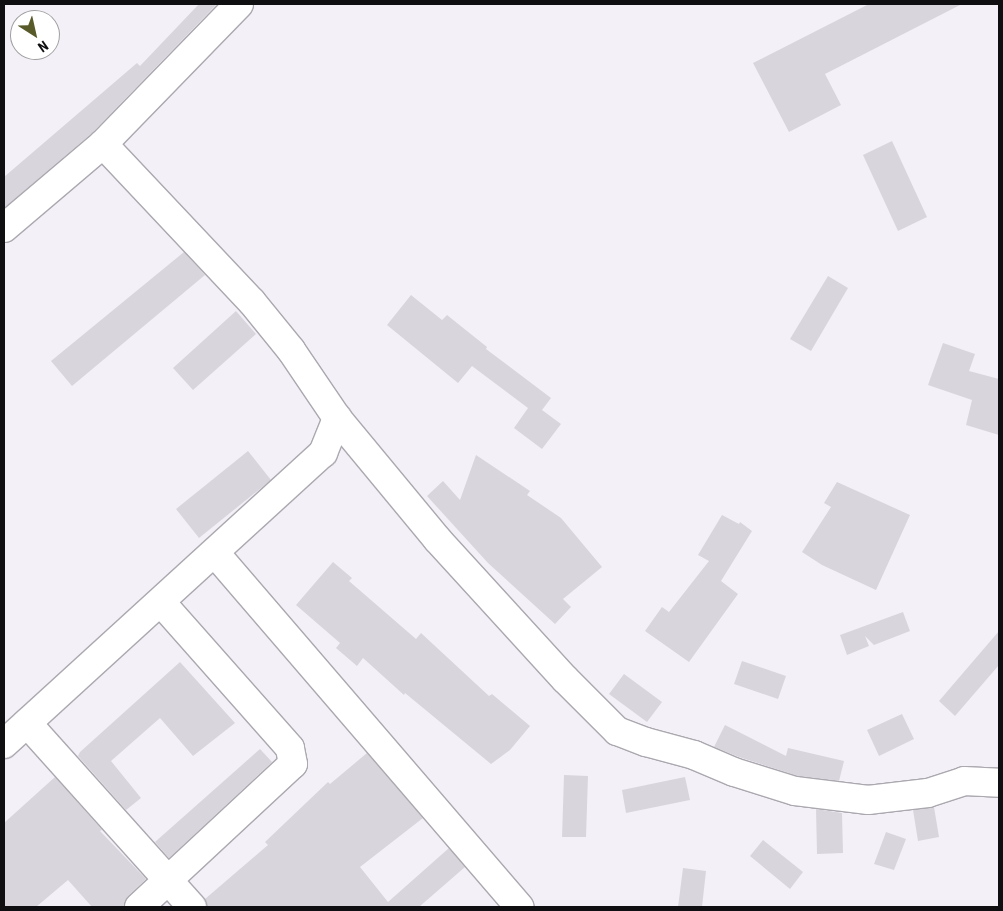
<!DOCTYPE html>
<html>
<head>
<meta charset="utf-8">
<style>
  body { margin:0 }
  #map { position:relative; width:1003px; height:911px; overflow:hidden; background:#f4f0f8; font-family:"Roboto Condensed",sans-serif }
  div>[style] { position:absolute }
  .building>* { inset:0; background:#d9d5dc }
  .roads { filter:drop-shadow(1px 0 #aba8af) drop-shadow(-1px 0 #aba8af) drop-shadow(0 1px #aba8af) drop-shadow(0 -1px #aba8af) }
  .street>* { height:28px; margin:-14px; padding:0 14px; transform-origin:14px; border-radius:14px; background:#fff }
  span { translate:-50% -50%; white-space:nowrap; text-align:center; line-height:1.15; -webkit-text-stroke:5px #fff; paint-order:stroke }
  .frame { position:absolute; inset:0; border:5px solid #0f0e10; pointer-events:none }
  .north { position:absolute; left:10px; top:10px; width:50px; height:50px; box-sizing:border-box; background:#fff; border:1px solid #9f9f9f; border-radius:50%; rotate:145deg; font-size:14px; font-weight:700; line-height:20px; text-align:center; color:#0f0e10 }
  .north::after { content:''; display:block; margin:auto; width:18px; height:22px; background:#585b29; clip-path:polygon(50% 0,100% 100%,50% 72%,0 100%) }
</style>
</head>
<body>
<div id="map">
  <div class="building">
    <i style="clip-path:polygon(199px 4px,217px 4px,92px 133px,4px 208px,4px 177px,137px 63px,140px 66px)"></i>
    <i style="clip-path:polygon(869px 4px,962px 4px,825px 74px,841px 105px,789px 132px,753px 63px)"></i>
    <i style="clip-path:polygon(892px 141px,927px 217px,898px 231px,863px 155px)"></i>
    <i style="clip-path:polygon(184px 252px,205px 275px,72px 386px,51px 361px)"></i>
    <i style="clip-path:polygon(828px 276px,848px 288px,811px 351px,790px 339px)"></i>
    <i style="clip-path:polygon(411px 295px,442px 320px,447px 315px,487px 347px,486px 349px,551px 398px,542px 410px,561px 424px,542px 449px,514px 428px,528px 408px,472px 366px,458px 383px,387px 325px)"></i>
    <i style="clip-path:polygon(236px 311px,256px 334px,193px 390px,173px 368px)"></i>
    <i style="clip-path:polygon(943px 343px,975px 354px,969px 371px,999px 379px,999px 435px,966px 425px,972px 400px,928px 385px)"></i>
    <i style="clip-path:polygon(248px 451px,271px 480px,199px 538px,176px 509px)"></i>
    <i style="clip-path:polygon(476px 455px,530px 491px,527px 495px,561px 518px,602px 567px,563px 599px,571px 607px,555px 624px,488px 563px,427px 496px,443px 481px,460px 500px)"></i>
    <i style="clip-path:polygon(837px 482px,910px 515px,876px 590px,822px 565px,802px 552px,831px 507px,824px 503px)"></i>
    <i style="clip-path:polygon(722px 515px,739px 524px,740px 522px,752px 531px,721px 581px,738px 594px,689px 662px,645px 631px,662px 607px,669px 612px,709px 561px,698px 555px)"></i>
    <i style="clip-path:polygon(333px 562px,352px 578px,349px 581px,416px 639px,421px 633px,489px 696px,492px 694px,530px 726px,510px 750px,491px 764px,405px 693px,404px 695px,363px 658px,357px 666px,336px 648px,340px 643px,296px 605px)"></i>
    <i style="clip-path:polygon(903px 612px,910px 631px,874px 645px,865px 636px,869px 646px,847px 655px,840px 635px)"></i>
    <i style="clip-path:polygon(999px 631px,999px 665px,955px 716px,939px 701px)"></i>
    <i style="clip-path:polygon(742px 661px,786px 676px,778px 699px,734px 684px)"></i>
    <i style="clip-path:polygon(180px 662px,235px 723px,193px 756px,160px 718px,111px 761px,141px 798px,126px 810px,78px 756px,80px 752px)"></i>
    <i style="clip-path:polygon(624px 674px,662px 702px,647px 722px,609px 694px)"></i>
    <i style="clip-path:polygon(902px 714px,914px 739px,879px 756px,867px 730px)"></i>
    <i style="clip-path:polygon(725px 725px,786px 756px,788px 748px,844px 761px,839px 781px,798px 776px,739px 757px,714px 747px)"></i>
    <i style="clip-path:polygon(260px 749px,272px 762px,169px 858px,155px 842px)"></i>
    <i style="clip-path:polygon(367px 753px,423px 818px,360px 867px,388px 902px,449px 848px,465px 867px,419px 907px,207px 907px,205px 899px,268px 845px,265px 842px,328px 782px,330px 784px)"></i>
    <i style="clip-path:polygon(564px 775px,588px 776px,586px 837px,562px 837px)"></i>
    <i style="clip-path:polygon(55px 777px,102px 830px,100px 831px,146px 879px,128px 896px,124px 907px,92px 907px,68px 880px,36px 907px,4px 907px,4px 823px)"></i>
    <i style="clip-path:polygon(685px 777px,690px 800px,626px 813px,622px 790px)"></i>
    <i style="clip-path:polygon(934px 807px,939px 837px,918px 841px,913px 810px)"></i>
    <i style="clip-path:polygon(816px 809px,842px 813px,843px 853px,817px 854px)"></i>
    <i style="clip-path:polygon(886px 832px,906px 839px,894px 870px,874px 864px)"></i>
    <i style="clip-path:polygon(763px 840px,803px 872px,790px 889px,750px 856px)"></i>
    <i style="clip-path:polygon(683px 868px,706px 871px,702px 907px,678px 907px)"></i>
  </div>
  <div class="roads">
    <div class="street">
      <i style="left:103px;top:144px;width:217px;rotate:46.7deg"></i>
      <i style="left:252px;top:302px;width:62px;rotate:50.9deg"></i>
      <i style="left:291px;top:350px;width:82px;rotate:55.9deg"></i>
      <i style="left:337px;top:418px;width:157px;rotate:50.4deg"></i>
      <i style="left:437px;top:539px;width:190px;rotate:47.6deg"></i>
      <i style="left:565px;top:679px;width:74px;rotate:45deg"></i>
      <i style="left:617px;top:731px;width:31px;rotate:21deg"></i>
      <i style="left:646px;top:742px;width:50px;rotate:15.2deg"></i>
      <i style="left:694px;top:755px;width:43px;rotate:23deg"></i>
      <i style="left:734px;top:772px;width:64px;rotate:17.3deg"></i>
      <i style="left:795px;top:791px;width:74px;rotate:7deg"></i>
      <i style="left:868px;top:800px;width:60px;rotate:-6.7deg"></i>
      <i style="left:928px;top:793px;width:38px;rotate:-18deg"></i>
      <i style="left:964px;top:781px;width:35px;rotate:3deg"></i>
      <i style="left:4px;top:228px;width:130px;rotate:-40.3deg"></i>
      <i style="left:103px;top:144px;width:195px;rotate:-45.8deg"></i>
      <i style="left:215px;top:553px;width:467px;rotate:49.3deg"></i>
      <i style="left:27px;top:723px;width:247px;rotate:48.1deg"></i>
      <i style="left:4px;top:744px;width:432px;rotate:-42.4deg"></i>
      <i style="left:323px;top:453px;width:38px;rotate:-68deg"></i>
      <i style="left:139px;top:907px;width:210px;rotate:-42.9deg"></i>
      <i style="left:293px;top:764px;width:16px;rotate:-101deg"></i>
      <i style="left:290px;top:748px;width:195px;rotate:-131.5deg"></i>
    </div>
  </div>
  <div class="frame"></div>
  <div class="north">N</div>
</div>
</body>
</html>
